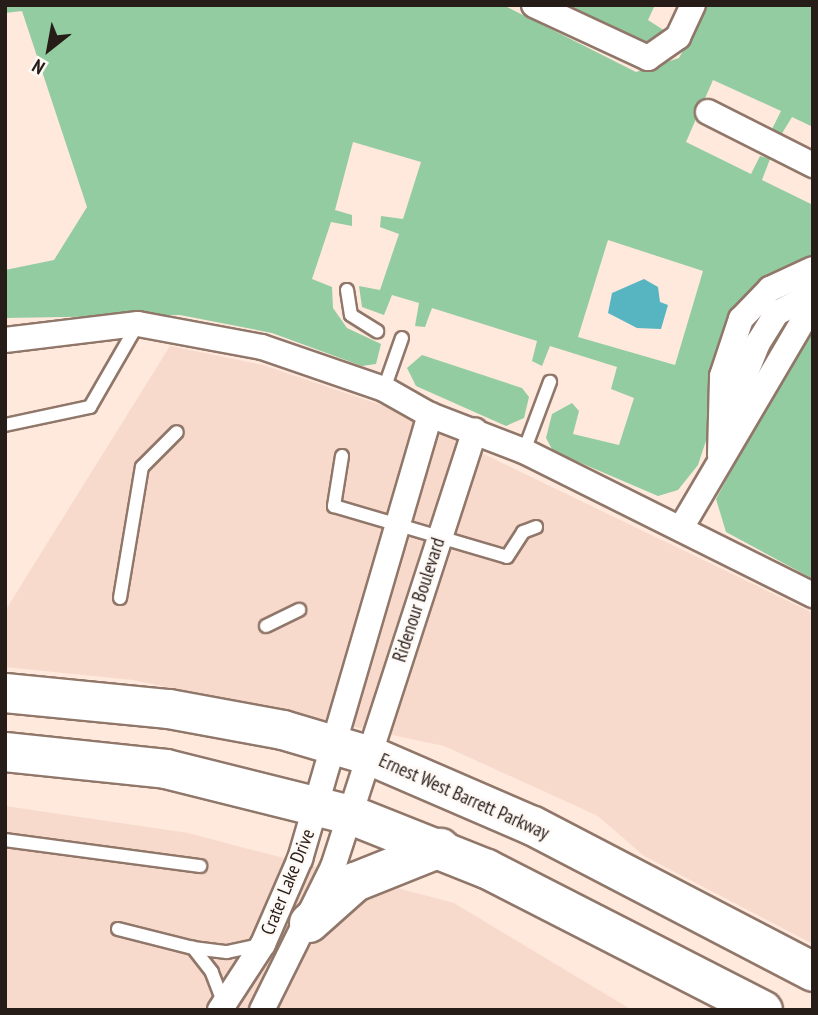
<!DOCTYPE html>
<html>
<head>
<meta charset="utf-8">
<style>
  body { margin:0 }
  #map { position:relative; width:818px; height:1015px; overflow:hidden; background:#ffe8dc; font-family:"PT Sans Narrow",sans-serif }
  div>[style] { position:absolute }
  .built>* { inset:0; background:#f7dacb }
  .green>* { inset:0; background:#93cca1 }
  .water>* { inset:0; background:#57b5c2 }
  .roads { filter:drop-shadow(2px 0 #90776a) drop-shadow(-2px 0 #90776a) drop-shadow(0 2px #90776a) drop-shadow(0 -2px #90776a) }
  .service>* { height:12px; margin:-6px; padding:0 6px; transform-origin:6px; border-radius:6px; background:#fff }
  .minor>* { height:24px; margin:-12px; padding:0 12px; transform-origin:12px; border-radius:12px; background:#fff }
  .trunk>* { height:38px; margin:-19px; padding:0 19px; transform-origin:19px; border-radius:19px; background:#fff }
  span { translate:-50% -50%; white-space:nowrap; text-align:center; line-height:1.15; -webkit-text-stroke:5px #fff9f6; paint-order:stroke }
  .street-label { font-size:19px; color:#271d18 }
  .frame { position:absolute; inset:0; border:7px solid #271d18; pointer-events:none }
  .north { position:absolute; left:14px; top:14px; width:70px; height:70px; -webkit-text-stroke:5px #fff9f6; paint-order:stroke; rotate:211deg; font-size:19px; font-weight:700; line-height:28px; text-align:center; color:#271d18 }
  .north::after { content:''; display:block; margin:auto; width:24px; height:32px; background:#271d18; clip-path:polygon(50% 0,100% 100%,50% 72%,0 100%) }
</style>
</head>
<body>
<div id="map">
  <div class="built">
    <i style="clip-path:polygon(170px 346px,263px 365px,384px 406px,813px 613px,813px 944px,644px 856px,598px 816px,444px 746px,133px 680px,5px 667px,5px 611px)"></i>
    <i style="clip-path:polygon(5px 806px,188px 833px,454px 903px,632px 1010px,5px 1010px)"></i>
  </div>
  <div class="green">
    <i style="clip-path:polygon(evenodd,5px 5px,503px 5px,636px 72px,679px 58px,707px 5px,813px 5px,813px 127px,792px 117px,781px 135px,772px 129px,781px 111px,713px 80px,686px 142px,751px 174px,760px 156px,770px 159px,762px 180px,813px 205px,813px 257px,756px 289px,698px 465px,678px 490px,658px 496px,553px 451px,546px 438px,552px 414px,572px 403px,579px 411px,573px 434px,619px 445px,634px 398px,611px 389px,617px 367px,550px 346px,542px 366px,532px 361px,537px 341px,432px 308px,425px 327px,415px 326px,419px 303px,392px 295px,384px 315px,362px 307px,359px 286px,380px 290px,399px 234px,380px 227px,381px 216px,403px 219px,421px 162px,353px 142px,335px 210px,352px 215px,352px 226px,331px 222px,312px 279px,332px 287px,333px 308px,347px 328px,381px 344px,376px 364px,362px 366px,272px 333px,180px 315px,6px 318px,5px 270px,54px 260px,87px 207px,22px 11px,5px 13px,5px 5px,608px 240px,703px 271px,675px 365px,578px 337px,608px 240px)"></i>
    <i style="clip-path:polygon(560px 5px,655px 5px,648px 20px,665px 31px,647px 43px)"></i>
    <i style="clip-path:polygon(813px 319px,813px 579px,726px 532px,716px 499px)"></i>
    <i style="clip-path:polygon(422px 355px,522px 388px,529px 397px,524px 418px,506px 426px,416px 386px,407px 368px)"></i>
  </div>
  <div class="water">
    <i style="clip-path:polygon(644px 279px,658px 287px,660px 302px,668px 305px,661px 329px,637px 328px,608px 313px,612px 293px)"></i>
  </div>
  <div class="roads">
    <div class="service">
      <i style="left:347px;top:290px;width:25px;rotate:81deg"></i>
      <i style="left:351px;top:315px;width:31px;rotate:32deg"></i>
      <i style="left:384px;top:389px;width:54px;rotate:-70.6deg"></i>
      <i style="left:5px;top:425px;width:87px;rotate:-12deg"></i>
      <i style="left:90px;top:407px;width:96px;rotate:-60deg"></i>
      <i style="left:524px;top:451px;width:74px;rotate:-69.4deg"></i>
      <i style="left:342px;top:456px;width:51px;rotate:99.1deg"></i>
      <i style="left:334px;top:506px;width:180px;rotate:16.4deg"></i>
      <i style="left:507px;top:557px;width:30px;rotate:-57deg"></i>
      <i style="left:523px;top:532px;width:14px;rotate:-21deg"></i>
      <i style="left:120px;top:598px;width:133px;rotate:-80.5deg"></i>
      <i style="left:142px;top:467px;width:49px;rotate:-45deg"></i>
      <i style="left:266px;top:626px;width:37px;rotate:-26deg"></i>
      <i style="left:5px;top:840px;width:197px;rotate:7.6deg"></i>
      <i style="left:118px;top:929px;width:77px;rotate:14.2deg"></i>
      <i style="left:224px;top:1004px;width:34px;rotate:-111deg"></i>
      <i style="left:212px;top:972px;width:31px;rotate:-128deg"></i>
      <i style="left:193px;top:948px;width:34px;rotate:7deg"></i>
      <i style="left:227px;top:952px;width:33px;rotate:-12deg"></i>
    </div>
    <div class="minor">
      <i style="left:534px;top:5px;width:126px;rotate:24.9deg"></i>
      <i style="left:648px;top:58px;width:37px;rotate:-35deg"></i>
      <i style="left:678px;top:37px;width:35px;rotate:-65deg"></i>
      <i style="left:708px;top:112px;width:118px;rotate:26.8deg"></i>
      <i style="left:5px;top:340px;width:134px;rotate:-6.9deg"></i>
      <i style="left:138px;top:324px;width:126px;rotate:10.5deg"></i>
      <i style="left:262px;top:347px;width:129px;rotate:19deg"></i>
      <i style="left:384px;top:389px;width:53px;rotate:29.5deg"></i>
      <i style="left:430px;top:415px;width:101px;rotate:21deg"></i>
      <i style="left:524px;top:451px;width:323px;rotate:26.5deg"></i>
      <i style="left:744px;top:414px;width:39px;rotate:-89deg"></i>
      <i style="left:745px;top:375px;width:35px;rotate:-68deg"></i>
      <i style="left:758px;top:343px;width:36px;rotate:-58deg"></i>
      <i style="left:777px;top:313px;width:41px;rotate:-27.8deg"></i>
      <i style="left:720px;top:455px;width:79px;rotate:-88.5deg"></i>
      <i style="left:722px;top:376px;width:60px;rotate:-71.6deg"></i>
      <i style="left:741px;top:319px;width:42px;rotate:-46deg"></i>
      <i style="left:770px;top:289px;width:47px;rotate:-24.9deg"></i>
      <i style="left:681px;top:528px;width:260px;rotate:-59.5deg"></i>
      <i style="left:220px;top:1010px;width:79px;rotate:-56.9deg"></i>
      <i style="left:263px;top:944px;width:93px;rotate:-66.5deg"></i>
      <i style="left:300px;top:859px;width:463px;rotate:-73.7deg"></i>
      <i style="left:262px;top:1010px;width:160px;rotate:-63.6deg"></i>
      <i style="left:333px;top:867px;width:459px;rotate:-72deg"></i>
    </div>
    <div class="trunk">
      <i style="left:5px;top:693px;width:165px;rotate:5.6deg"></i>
      <i style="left:169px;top:709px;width:116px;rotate:10.4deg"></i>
      <i style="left:283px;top:730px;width:92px;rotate:16.5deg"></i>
      <i style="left:371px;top:756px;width:176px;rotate:23.4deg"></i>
      <i style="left:533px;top:826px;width:316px;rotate:27.5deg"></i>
      <i style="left:5px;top:752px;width:162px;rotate:6deg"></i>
      <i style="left:166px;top:769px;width:191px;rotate:14deg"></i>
      <i style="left:351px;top:815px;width:146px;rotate:21.7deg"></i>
      <i style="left:487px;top:869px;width:310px;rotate:27.1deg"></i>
      <i style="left:309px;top:923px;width:62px;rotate:-41.7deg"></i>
      <i style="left:355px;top:882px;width:92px;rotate:-21.8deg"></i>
    </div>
  </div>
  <div class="street-label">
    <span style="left:419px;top:600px;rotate:-72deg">Ridenour Boulevard</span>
    <span style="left:464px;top:797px;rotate:24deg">Ernest West Barrett Parkway</span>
    <span style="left:288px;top:882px;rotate:-68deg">Crater Lake Drive</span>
  </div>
  <div class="frame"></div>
  <div class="north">N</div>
</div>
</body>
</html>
